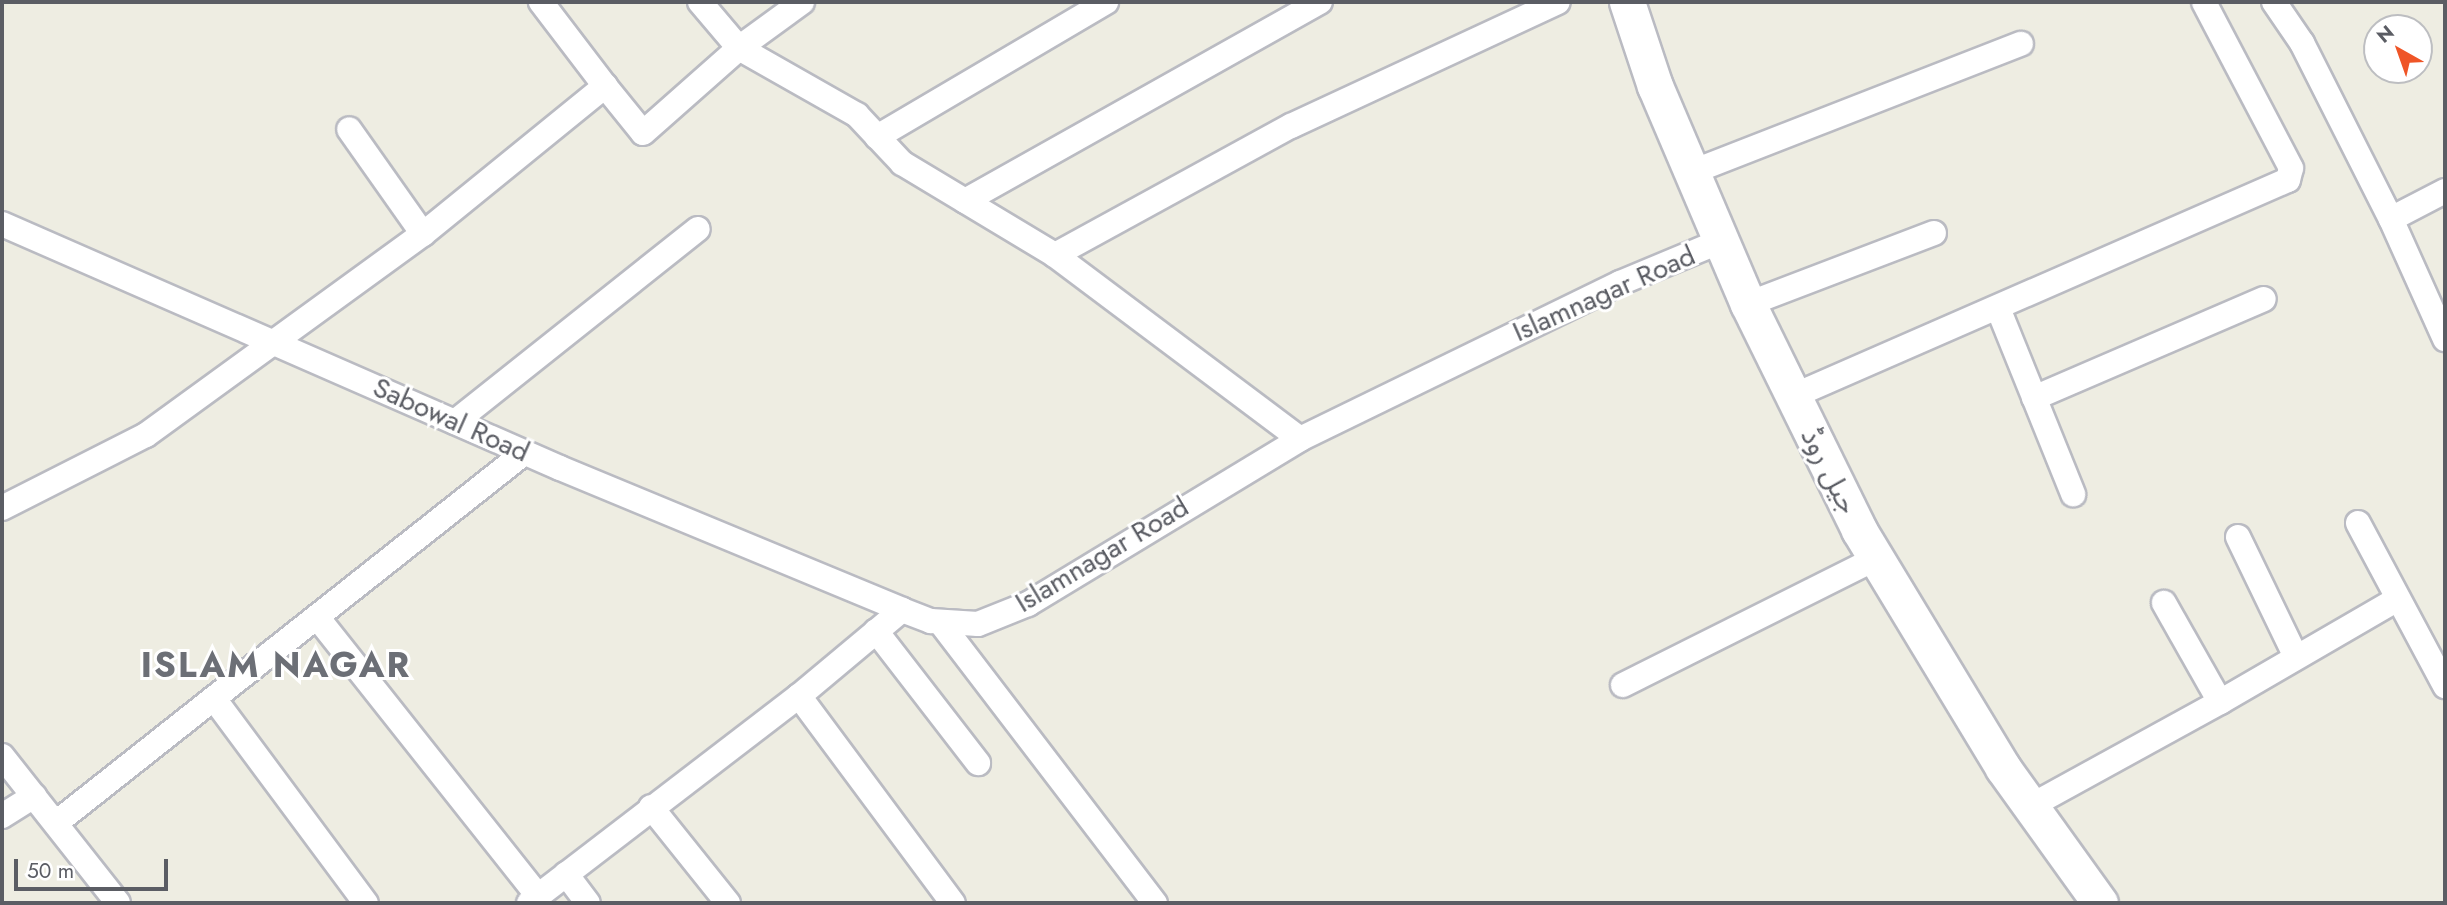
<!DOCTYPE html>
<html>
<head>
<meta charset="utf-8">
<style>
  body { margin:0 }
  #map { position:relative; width:2447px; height:905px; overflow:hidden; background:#eeede2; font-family:Jost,"Noto Sans Arabic",sans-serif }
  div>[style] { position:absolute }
  .roads { filter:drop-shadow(2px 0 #babbc2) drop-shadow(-2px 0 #babbc2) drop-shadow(0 2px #babbc2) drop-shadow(0 -2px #babbc2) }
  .minor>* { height:24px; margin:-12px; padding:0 12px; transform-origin:12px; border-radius:12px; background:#fff }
  .secondary>* { height:35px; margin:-17.5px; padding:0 17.5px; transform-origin:17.5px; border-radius:17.5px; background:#fff }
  span { translate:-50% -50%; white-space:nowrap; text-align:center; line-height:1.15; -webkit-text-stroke:6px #fff; paint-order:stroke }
  .street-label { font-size:28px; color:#5b5d64 }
  .district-label { font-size:35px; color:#6c6f76; font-weight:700; letter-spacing:2px }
  .frame { position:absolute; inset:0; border:4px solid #5b5d64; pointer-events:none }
  .north { position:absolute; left:2363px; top:14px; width:70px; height:70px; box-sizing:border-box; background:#fff; border:2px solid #bdbec1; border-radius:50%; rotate:320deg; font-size:19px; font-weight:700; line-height:28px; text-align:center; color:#5b5d64 }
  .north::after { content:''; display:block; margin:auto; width:24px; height:32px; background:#ef5527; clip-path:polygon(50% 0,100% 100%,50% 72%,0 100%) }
  .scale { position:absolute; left:14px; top:859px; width:154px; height:32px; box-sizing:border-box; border:4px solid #5b5d64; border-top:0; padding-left:9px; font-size:21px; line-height:24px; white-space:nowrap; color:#5b5d64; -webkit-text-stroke:5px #fff; paint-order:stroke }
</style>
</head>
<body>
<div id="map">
  <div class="roads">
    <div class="minor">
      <i style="left:700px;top:2px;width:60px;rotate:49.7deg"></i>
      <i style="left:739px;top:48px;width:136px;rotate:29.6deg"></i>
      <i style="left:857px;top:115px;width:66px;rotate:46.8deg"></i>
      <i style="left:902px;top:163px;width:179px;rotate:31deg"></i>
      <i style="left:1055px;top:255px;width:306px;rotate:36.9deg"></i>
      <i style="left:2274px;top:2px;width:50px;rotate:55.7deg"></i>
      <i style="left:2302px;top:43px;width:197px;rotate:63.2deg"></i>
      <i style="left:2391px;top:219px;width:132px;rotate:65.8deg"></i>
      <i style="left:605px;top:86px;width:60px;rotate:51deg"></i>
      <i style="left:643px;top:133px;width:128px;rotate:-41.5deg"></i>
      <i style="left:739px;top:48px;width:78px;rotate:-36.1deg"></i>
      <i style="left:877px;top:137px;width:266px;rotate:-30.5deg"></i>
      <i style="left:1692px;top:172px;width:353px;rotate:-21.3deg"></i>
      <i style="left:965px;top:201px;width:407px;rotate:-29.3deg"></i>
      <i style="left:2391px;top:219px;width:61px;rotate:-27.4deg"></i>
      <i style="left:2px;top:224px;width:609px;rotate:23.62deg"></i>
      <i style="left:560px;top:468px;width:370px;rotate:22.5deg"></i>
      <i style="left:902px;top:610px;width:31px;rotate:21deg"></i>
      <i style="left:931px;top:621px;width:47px;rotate:3.7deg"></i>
      <i style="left:978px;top:624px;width:54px;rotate:-21.8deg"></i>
      <i style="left:1028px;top:604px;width:318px;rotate:-31.2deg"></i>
      <i style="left:1300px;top:439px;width:356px;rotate:-26deg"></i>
      <i style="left:1620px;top:283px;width:109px;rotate:-22.6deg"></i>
      <i style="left:423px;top:234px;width:235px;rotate:-39.1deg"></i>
      <i style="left:605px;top:86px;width:106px;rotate:-127.3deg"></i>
      <i style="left:1055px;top:255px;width:269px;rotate:-28.7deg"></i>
      <i style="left:1291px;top:126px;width:294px;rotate:-24.9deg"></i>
      <i style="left:1748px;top:304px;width:199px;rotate:-20.9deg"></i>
      <i style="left:1998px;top:308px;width:201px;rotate:68deg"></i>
      <i style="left:1791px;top:397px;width:542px;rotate:-23.59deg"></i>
      <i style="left:2288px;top:180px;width:12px;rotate:-76deg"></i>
      <i style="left:2291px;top:168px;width:187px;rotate:-117.7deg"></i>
      <i style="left:2034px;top:398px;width:250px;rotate:-23.3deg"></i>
      <i style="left:455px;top:422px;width:310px;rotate:-38.5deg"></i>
      <i style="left:2px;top:508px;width:161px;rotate:-26.9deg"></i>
      <i style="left:146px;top:435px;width:342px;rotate:-36deg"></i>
      <i style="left:423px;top:234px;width:128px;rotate:-125.2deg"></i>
      <i style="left:2358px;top:523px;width:185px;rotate:61.9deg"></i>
      <i style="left:2238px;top:537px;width:133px;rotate:64.2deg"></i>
      <i style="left:317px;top:617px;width:356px;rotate:51.6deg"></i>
      <i style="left:940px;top:622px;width:354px;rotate:52.6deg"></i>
      <i style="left:876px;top:631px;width:167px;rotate:52.3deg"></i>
      <i style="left:1623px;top:685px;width:282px;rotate:-26.6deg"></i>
      <i style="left:799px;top:696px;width:258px;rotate:53.4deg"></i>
      <i style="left:215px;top:700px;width:253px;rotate:53.4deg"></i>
      <i style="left:2220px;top:702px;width:203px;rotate:-30.1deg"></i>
      <i style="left:2px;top:756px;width:187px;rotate:51.7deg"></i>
      <i style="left:651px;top:807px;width:123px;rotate:51.3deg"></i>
      <i style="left:2029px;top:807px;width:218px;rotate:-28.8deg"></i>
      <i style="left:2220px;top:702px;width:114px;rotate:-119.5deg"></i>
      <i style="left:2px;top:816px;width:38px;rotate:-32deg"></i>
      <i style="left:56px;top:823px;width:597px;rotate:-38.33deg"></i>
      <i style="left:566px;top:874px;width:36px;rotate:53deg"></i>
      <i style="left:529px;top:903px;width:340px;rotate:-37.5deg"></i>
      <i style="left:799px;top:696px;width:134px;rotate:-39.9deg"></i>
    </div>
    <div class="secondary">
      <i style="left:1627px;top:2px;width:89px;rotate:71.6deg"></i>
      <i style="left:1655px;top:86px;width:237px;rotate:66.9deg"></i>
      <i style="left:1748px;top:304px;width:252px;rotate:63.8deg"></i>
      <i style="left:1859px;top:530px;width:278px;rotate:58.8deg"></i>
      <i style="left:2003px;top:768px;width:166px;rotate:54.3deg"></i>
    </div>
  </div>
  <div class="street-label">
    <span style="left:1604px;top:294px;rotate:-24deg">Islamnagar Road</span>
    <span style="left:451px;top:420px;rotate:24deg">Sabowal Road</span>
    <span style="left:1829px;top:471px;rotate:63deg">جیل روڈ</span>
    <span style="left:1102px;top:555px;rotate:-31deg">Islamnagar Road</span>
  </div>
  <div class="district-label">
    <span style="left:276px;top:665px">ISLAM NAGAR</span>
  </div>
  <div class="frame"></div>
  <div class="north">N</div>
  <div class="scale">50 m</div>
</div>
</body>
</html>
